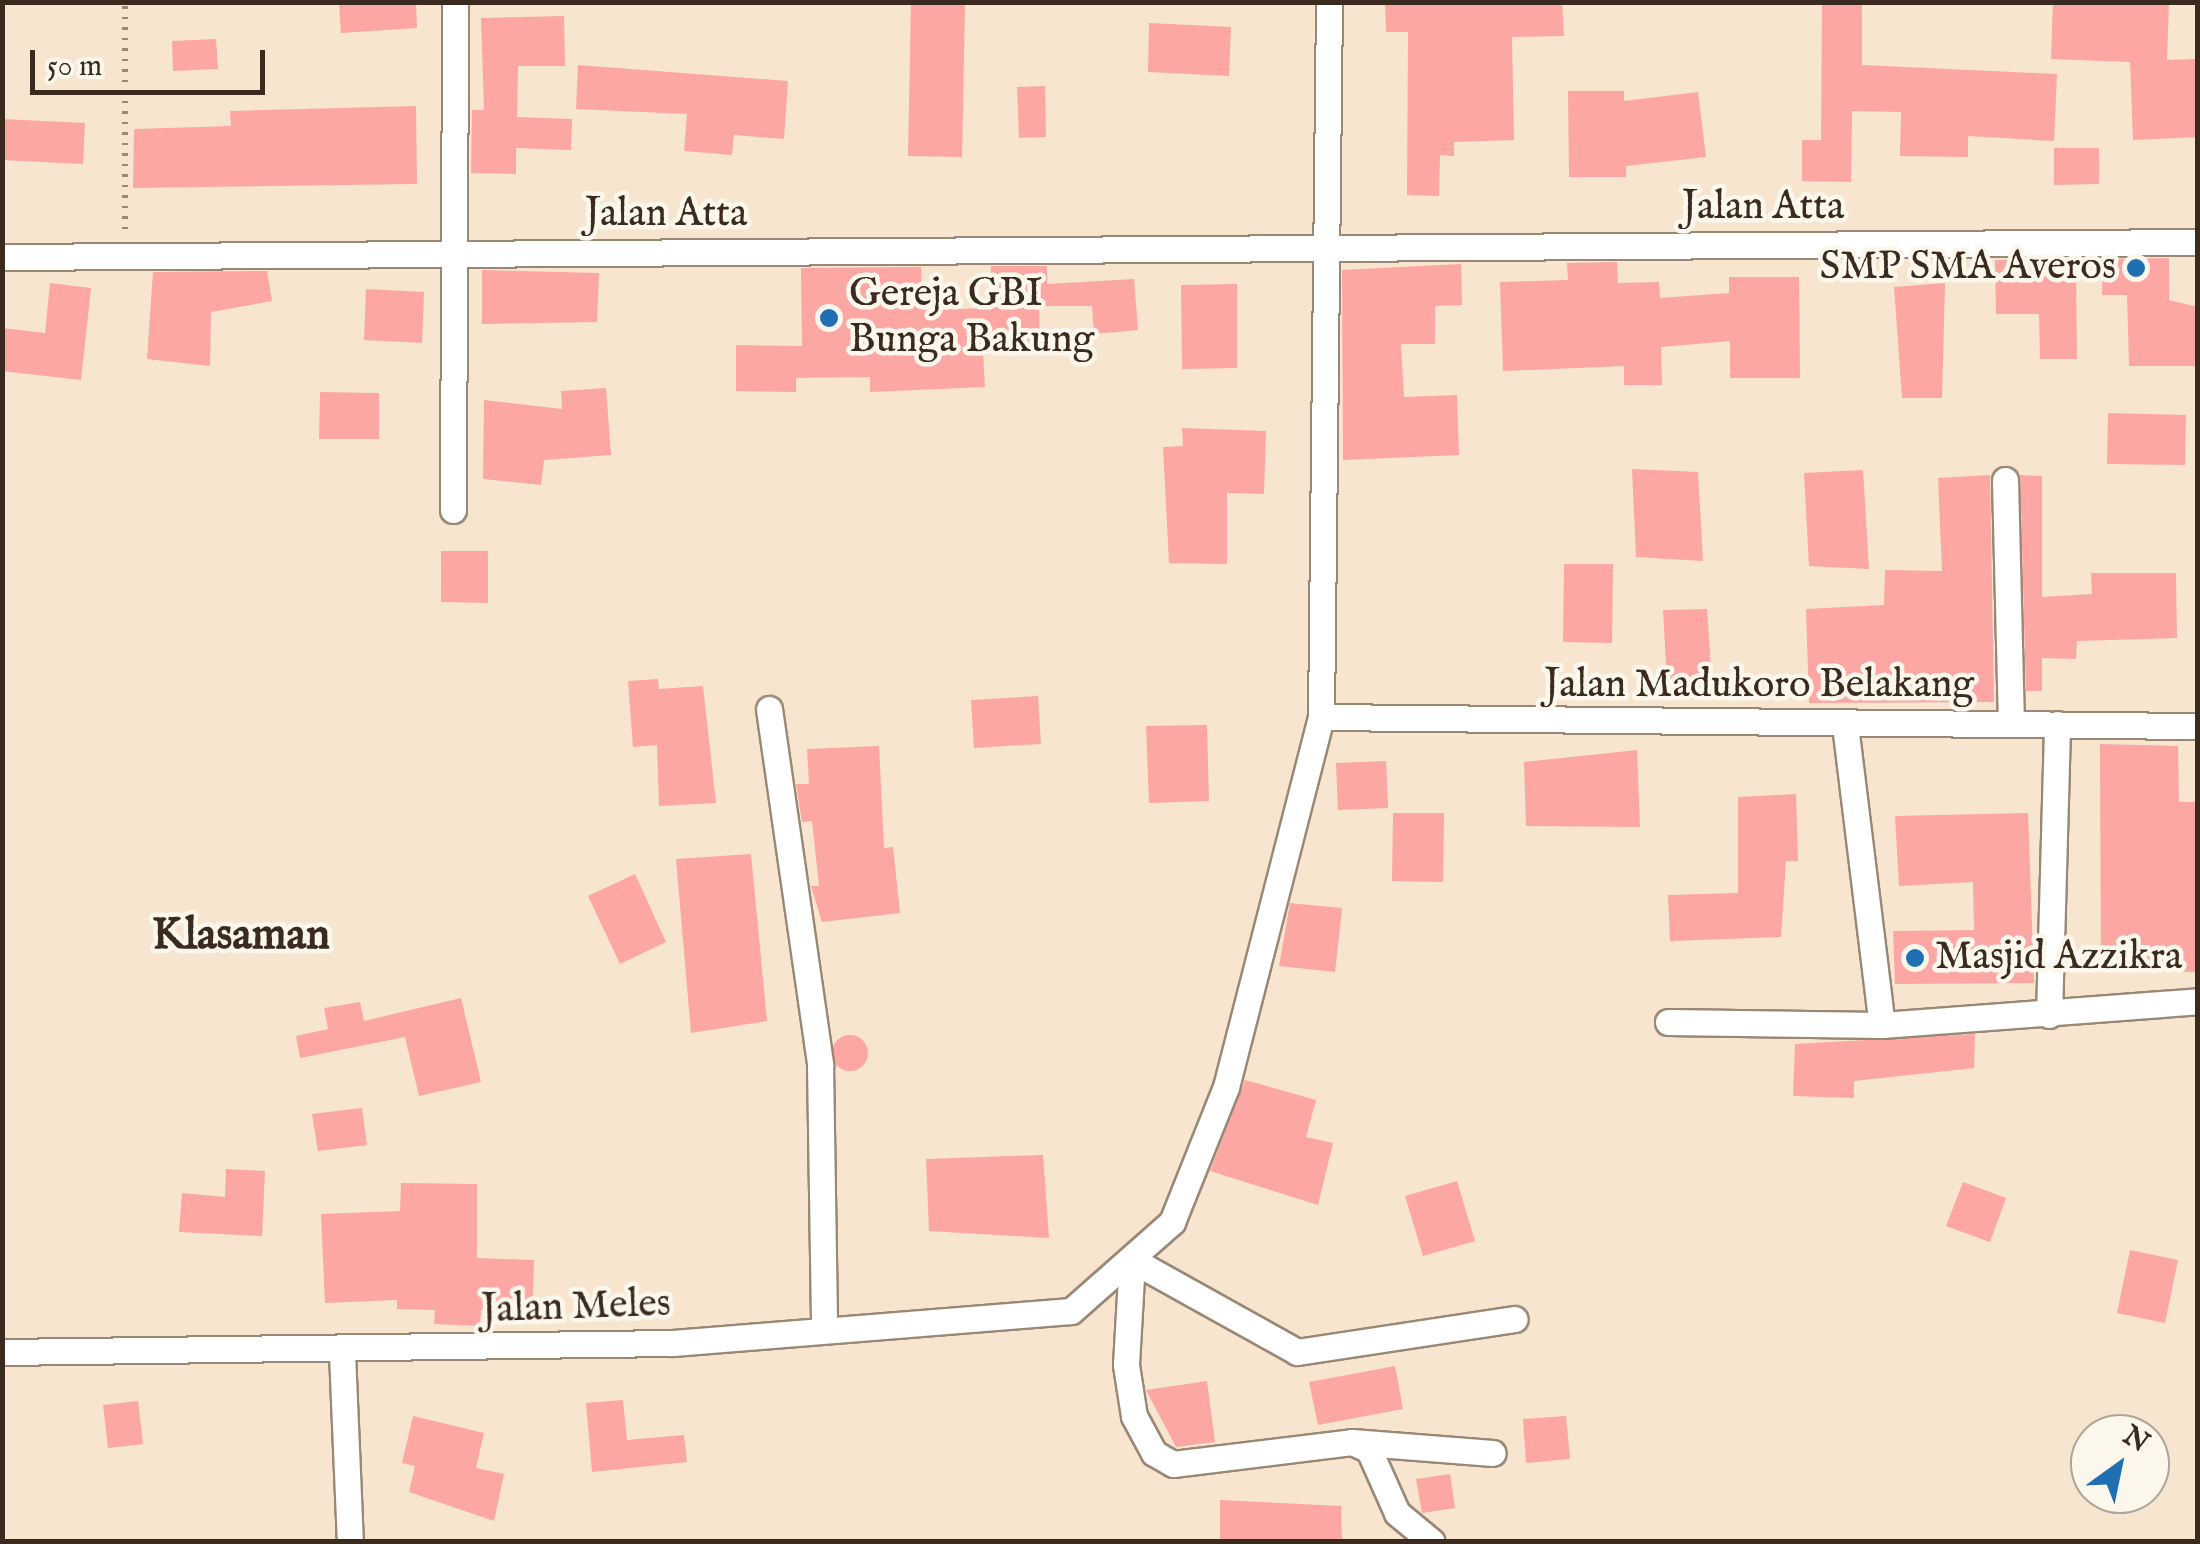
<!DOCTYPE html>
<html>
<head>
<meta charset="utf-8">
<style>
  body { margin:0 }
  #map { position:relative; width:2200px; height:1544px; overflow:hidden; background:#f7e5cf; font-family:"IM FELL English",serif }
  div>[style] { position:absolute }
  .building>* { inset:0; background:#fca7a4 }
  .round { border-radius:50% }
  .path>* { height:6px; margin-top:-3px; transform-origin:0; background:repeating-linear-gradient(90deg,#998876 0 2.5px,transparent 0 10.5px) }
  .roads { filter:drop-shadow(2px 0 #998876) drop-shadow(-2px 0 #998876) drop-shadow(0 2px #998876) drop-shadow(0 -2px #998876) }
  .minor>* { height:25px; margin:-12.5px; padding:0 12.5px; transform-origin:12.5px; border-radius:12.5px; background:#fff }
  .dots>* { width:28px; height:28px; translate:-50% -50%; box-sizing:border-box; border:5px solid #fbf7ec; border-radius:50% }
  span { translate:-50% -50%; white-space:nowrap; text-align:center; line-height:1.15; -webkit-text-stroke:9px #fbf7ec; paint-order:stroke }
  .street-label { font-size:40px; color:#3b2a1e }
  .poi-label { font-size:40px; color:#3b2a1e }
  .right { translate:-100% -50%; text-align:right }
  .left { translate:0 -50%; text-align:left }
  .quarter-label { font-size:45px; color:#3b2a1e; font-weight:700 }
  .frame { position:absolute; inset:0; border:5px solid #3b2a1e; pointer-events:none }
  .north { position:absolute; left:2070px; top:1414px; width:100px; height:100px; box-sizing:border-box; background:#fbf7ec; border:2px solid #aea59a; border-radius:50%; rotate:33deg; font-size:28px; font-weight:700; line-height:40px; text-align:center; color:#3b2a1e }
  .north::after { content:''; display:block; margin:auto; width:35px; height:45px; background:#1f6fb2; clip-path:polygon(50% 0,100% 100%,50% 72%,0 100%) }
  .scale { position:absolute; left:30px; top:50px; width:235px; height:45px; box-sizing:border-box; border:5px solid #3b2a1e; border-top:0; padding-left:12px; font-size:30px; line-height:35px; white-space:nowrap; color:#3b2a1e; -webkit-text-stroke:8px #fbf7ec; paint-order:stroke }
</style>
</head>
<body>
<div id="map">
  <div class="building">
    <i style="clip-path:polygon(339px 2px,416px 2px,417px 28px,341px 33px)"></i>
    <i style="clip-path:polygon(911px 2px,965px 3px,962px 157px,908px 156px)"></i>
    <i style="clip-path:polygon(1385px 2px,1562px 2px,1564px 36px,1512px 37px,1514px 140px,1454px 142px,1454px 156px,1440px 155px,1439px 196px,1407px 195px,1408px 32px,1386px 32px)"></i>
    <i style="clip-path:polygon(2053px 2px,2169px 2px,2167px 60px,2198px 59px,2198px 137px,2133px 140px,2130px 62px,2051px 59px)"></i>
    <i style="clip-path:polygon(1822px 5px,1862px 5px,1862px 65px,2057px 74px,2054px 141px,1968px 136px,1968px 157px,1900px 156px,1901px 112px,1852px 111px,1851px 182px,1802px 181px,1802px 140px,1821px 140px)"></i>
    <i style="clip-path:polygon(564px 16px,565px 66px,518px 66px,517px 117px,572px 119px,571px 150px,516px 148px,516px 174px,471px 173px,472px 110px,484px 110px,481px 18px)"></i>
    <i style="clip-path:polygon(1149px 23px,1231px 27px,1229px 76px,1148px 72px)"></i>
    <i style="clip-path:polygon(216px 39px,218px 69px,173px 71px,172px 41px)"></i>
    <i style="clip-path:polygon(578px 65px,788px 81px,784px 139px,734px 135px,732px 155px,684px 151px,687px 114px,576px 109px)"></i>
    <i style="clip-path:polygon(1045px 86px,1046px 137px,1019px 138px,1017px 87px)"></i>
    <i style="clip-path:polygon(1568px 91px,1624px 91px,1624px 101px,1698px 92px,1706px 157px,1626px 166px,1626px 177px,1569px 177px)"></i>
    <i style="clip-path:polygon(416px 106px,417px 184px,133px 188px,134px 129px,231px 126px,230px 111px)"></i>
    <i style="clip-path:polygon(2px 119px,85px 123px,83px 164px,2px 160px)"></i>
    <i style="clip-path:polygon(2054px 148px,2099px 148px,2099px 184px,2054px 185px)"></i>
    <i style="clip-path:polygon(2169px 258px,2169px 300px,2198px 307px,2198px 366px,2129px 366px,2127px 295px,2102px 295px,2103px 259px)"></i>
    <i style="clip-path:polygon(2035px 259px,2035px 277px,2076px 276px,2077px 359px,2040px 359px,2039px 314px,1996px 314px,1995px 260px)"></i>
    <i style="clip-path:polygon(1617px 262px,1618px 283px,1659px 282px,1660px 298px,1729px 293px,1729px 277px,1799px 277px,1800px 378px,1730px 378px,1730px 341px,1661px 347px,1662px 385px,1624px 385px,1624px 366px,1503px 371px,1500px 282px,1568px 280px,1567px 263px)"></i>
    <i style="clip-path:polygon(1461px 264px,1462px 305px,1435px 306px,1435px 344px,1401px 344px,1404px 397px,1457px 395px,1459px 455px,1343px 460px,1342px 270px)"></i>
    <i style="clip-path:polygon(991px 266px,1047px 266px,1047px 284px,1134px 279px,1138px 330px,1094px 334px,1092px 306px,1039px 306px,1040px 350px,983px 351px,985px 387px,870px 392px,870px 377px,796px 378px,796px 392px,736px 391px,736px 345px,802px 346px,801px 268px,921px 267px,922px 310px,991px 308px)"></i>
    <i style="clip-path:polygon(482px 270px,599px 273px,597px 322px,482px 324px)"></i>
    <i style="clip-path:polygon(267px 271px,272px 301px,211px 312px,210px 366px,147px 359px,153px 272px)"></i>
    <i style="clip-path:polygon(50px 283px,91px 288px,81px 380px,2px 371px,2px 328px,45px 333px)"></i>
    <i style="clip-path:polygon(1945px 283px,1942px 398px,1902px 398px,1894px 287px)"></i>
    <i style="clip-path:polygon(1237px 284px,1237px 368px,1182px 369px,1181px 285px)"></i>
    <i style="clip-path:polygon(366px 289px,424px 292px,422px 343px,364px 340px)"></i>
    <i style="clip-path:polygon(606px 388px,611px 455px,544px 460px,541px 485px,483px 479px,484px 400px,562px 409px,561px 391px)"></i>
    <i style="clip-path:polygon(320px 392px,379px 393px,379px 439px,319px 439px)"></i>
    <i style="clip-path:polygon(2108px 413px,2186px 415px,2185px 465px,2107px 464px)"></i>
    <i style="clip-path:polygon(1182px 428px,1266px 431px,1264px 494px,1227px 493px,1227px 564px,1169px 563px,1163px 447px,1183px 446px)"></i>
    <i style="clip-path:polygon(1632px 469px,1698px 472px,1703px 561px,1636px 557px)"></i>
    <i style="clip-path:polygon(1863px 470px,1869px 569px,1809px 566px,1804px 473px)"></i>
    <i style="clip-path:polygon(1990px 475px,1994px 702px,1809px 703px,1806px 609px,1884px 605px,1885px 570px,1942px 571px,1938px 478px)"></i>
    <i style="clip-path:polygon(2020px 475px,2042px 476px,2042px 597px,2092px 594px,2091px 573px,2176px 573px,2177px 638px,2077px 641px,2076px 659px,2042px 658px,2042px 691px,2026px 691px)"></i>
    <i style="clip-path:polygon(441px 551px,488px 551px,488px 603px,441px 602px)"></i>
    <i style="clip-path:polygon(1564px 564px,1613px 564px,1612px 643px,1563px 642px)"></i>
    <i style="clip-path:polygon(1707px 609px,1713px 699px,1668px 699px,1663px 610px)"></i>
    <i style="clip-path:polygon(658px 679px,659px 689px,703px 686px,716px 803px,659px 806px,657px 745px,633px 747px,628px 681px)"></i>
    <i style="clip-path:polygon(1038px 696px,1041px 744px,974px 748px,971px 700px)"></i>
    <i style="clip-path:polygon(1207px 725px,1209px 801px,1149px 803px,1146px 726px)"></i>
    <i style="clip-path:polygon(2100px 744px,2178px 746px,2179px 802px,2198px 802px,2198px 972px,2101px 970px)"></i>
    <i style="clip-path:polygon(879px 746px,884px 848px,893px 847px,900px 913px,822px 922px,811px 886px,819px 886px,812px 821px,802px 822px,796px 784px,809px 784px,807px 749px)"></i>
    <i style="clip-path:polygon(1637px 750px,1640px 827px,1526px 826px,1524px 762px)"></i>
    <i style="clip-path:polygon(1386px 761px,1388px 808px,1338px 810px,1336px 763px)"></i>
    <i style="clip-path:polygon(1796px 794px,1798px 861px,1786px 861px,1781px 937px,1670px 941px,1668px 895px,1738px 893px,1738px 797px)"></i>
    <i style="clip-path:polygon(1393px 813px,1444px 813px,1443px 882px,1392px 881px)"></i>
    <i style="clip-path:polygon(2028px 813px,2034px 983px,1895px 984px,1893px 931px,1974px 930px,1973px 882px,1899px 886px,1895px 816px)"></i>
    <i style="clip-path:polygon(751px 854px,767px 1021px,691px 1033px,676px 859px)"></i>
    <i style="clip-path:polygon(635px 874px,666px 942px,620px 964px,588px 896px)"></i>
    <i style="clip-path:polygon(1290px 903px,1342px 908px,1335px 972px,1279px 966px)"></i>
    <i style="clip-path:polygon(461px 998px,481px 1082px,419px 1096px,405px 1037px,300px 1058px,296px 1036px,328px 1029px,324px 1008px,360px 1002px,364px 1021px)"></i>
    <i style="clip-path:polygon(1975px 1034px,1974px 1068px,1854px 1081px,1854px 1098px,1793px 1096px,1795px 1044px)"></i>
    <i class="round" style="left:832px;top:1035px;width:36px;height:36px"></i>
    <i style="clip-path:polygon(1245px 1080px,1316px 1100px,1306px 1137px,1333px 1143px,1318px 1205px,1210px 1171px)"></i>
    <i style="clip-path:polygon(362px 1108px,367px 1145px,318px 1151px,312px 1114px)"></i>
    <i style="clip-path:polygon(1043px 1155px,1049px 1238px,929px 1231px,926px 1159px)"></i>
    <i style="clip-path:polygon(226px 1169px,265px 1171px,262px 1236px,179px 1232px,182px 1193px,225px 1197px)"></i>
    <i style="clip-path:polygon(1457px 1181px,1475px 1241px,1423px 1256px,1405px 1196px)"></i>
    <i style="clip-path:polygon(1963px 1182px,2006px 1198px,1990px 1242px,1946px 1226px)"></i>
    <i style="clip-path:polygon(401px 1183px,477px 1184px,477px 1258px,534px 1260px,532px 1312px,481px 1310px,480px 1326px,434px 1324px,435px 1310px,397px 1309px,397px 1300px,325px 1303px,321px 1214px,400px 1211px)"></i>
    <i style="clip-path:polygon(2130px 1250px,2178px 1260px,2165px 1323px,2117px 1313px)"></i>
    <i style="clip-path:polygon(1395px 1366px,1403px 1409px,1318px 1425px,1309px 1382px)"></i>
    <i style="clip-path:polygon(1207px 1381px,1215px 1442px,1176px 1447px,1146px 1390px)"></i>
    <i style="clip-path:polygon(623px 1400px,627px 1440px,684px 1435px,687px 1462px,592px 1472px,586px 1403px)"></i>
    <i style="clip-path:polygon(138px 1401px,143px 1444px,108px 1448px,103px 1405px)"></i>
    <i style="clip-path:polygon(413px 1416px,484px 1433px,476px 1468px,504px 1474px,494px 1521px,409px 1492px,415px 1466px,402px 1463px)"></i>
    <i style="clip-path:polygon(1566px 1416px,1570px 1459px,1526px 1463px,1523px 1419px)"></i>
    <i style="clip-path:polygon(1450px 1474px,1455px 1508px,1422px 1513px,1416px 1479px)"></i>
    <i style="clip-path:polygon(1220px 1500px,1341px 1506px,1342px 1542px,1220px 1542px)"></i>
  </div>
  <div class="path">
    <i style="left:125px;top:229px;width:227px;rotate:-90deg"></i>
  </div>
  <div class="roads">
    <div class="minor">
      <i style="left:2px;top:257px;width:2196px;rotate:-0.39deg"></i>
      <i style="left:2005px;top:480px;width:243px;rotate:88.6deg"></i>
      <i style="left:453px;top:510px;width:508px;rotate:-89.77deg"></i>
      <i style="left:769px;top:709px;width:360px;rotate:81.8deg"></i>
      <i style="left:820px;top:1065px;width:259px;rotate:89.1deg"></i>
      <i style="left:1321px;top:717px;width:877px;rotate:0.59deg"></i>
      <i style="left:1845px;top:725px;width:302px;rotate:83deg"></i>
      <i style="left:1882px;top:1025px;width:317px;rotate:-4.3deg"></i>
      <i style="left:2049px;top:1015px;width:291px;rotate:-88.4deg"></i>
      <i style="left:1668px;top:1022px;width:214px;rotate:0.8deg"></i>
      <i style="left:1132px;top:1260px;width:105px;rotate:93.3deg"></i>
      <i style="left:1126px;top:1365px;width:52px;rotate:81.1deg"></i>
      <i style="left:1134px;top:1416px;width:42px;rotate:61.6deg"></i>
      <i style="left:1154px;top:1453px;width:22px;rotate:30deg"></i>
      <i style="left:1173px;top:1464px;width:180px;rotate:-7deg"></i>
      <i style="left:1352px;top:1442px;width:19px;rotate:25deg"></i>
      <i style="left:1369px;top:1450px;width:69px;rotate:66deg"></i>
      <i style="left:1397px;top:1513px;width:45px;rotate:39.6deg"></i>
      <i style="left:1132px;top:1260px;width:189px;rotate:29.1deg"></i>
      <i style="left:1297px;top:1352px;width:220px;rotate:-8.6deg"></i>
      <i style="left:2px;top:1352px;width:671px;rotate:-0.77deg"></i>
      <i style="left:673px;top:1343px;width:399px;rotate:-4.6deg"></i>
      <i style="left:1071px;top:1311px;width:135px;rotate:-41.4deg"></i>
      <i style="left:1172px;top:1222px;width:145px;rotate:-68.2deg"></i>
      <i style="left:1226px;top:1087px;width:382px;rotate:-75.6deg"></i>
      <i style="left:1321px;top:717px;width:715px;rotate:-89.36deg"></i>
      <i style="left:342px;top:1353px;width:189px;rotate:87.6deg"></i>
      <i style="left:1352px;top:1442px;width:141px;rotate:4.5deg"></i>
    </div>
  </div>
  <div class="dots">
    <i style="left:2136px;top:268px;background:#1f6fb2"></i>
    <i style="left:829px;top:318px;background:#1f6fb2"></i>
    <i style="left:1915px;top:958px;background:#1f6fb2"></i>
  </div>
  <div class="street-label">
    <span style="left:1763px;top:208px">Jalan Atta</span>
    <span style="left:666px;top:215px">Jalan Atta</span>
    <span style="left:1759px;top:686px">Jalan Madukoro Belakang</span>
    <span style="left:576px;top:1308px;rotate:-2deg">Jalan Meles</span>
  </div>
  <div class="poi-label">
    <span class="right" style="left:2116px;top:268px">SMP SMA Averos</span>
    <span class="left" style="left:849px;top:318px">Gereja GBI<br>Bunga Bakung</span>
    <span class="left" style="left:1935px;top:958px">Masjid Azzikra</span>
  </div>
  <div class="quarter-label">
    <span style="left:241px;top:936px">Klasaman</span>
  </div>
  <div class="frame"></div>
  <div class="north">N</div>
  <div class="scale">50 m</div>
</div>
</body>
</html>
